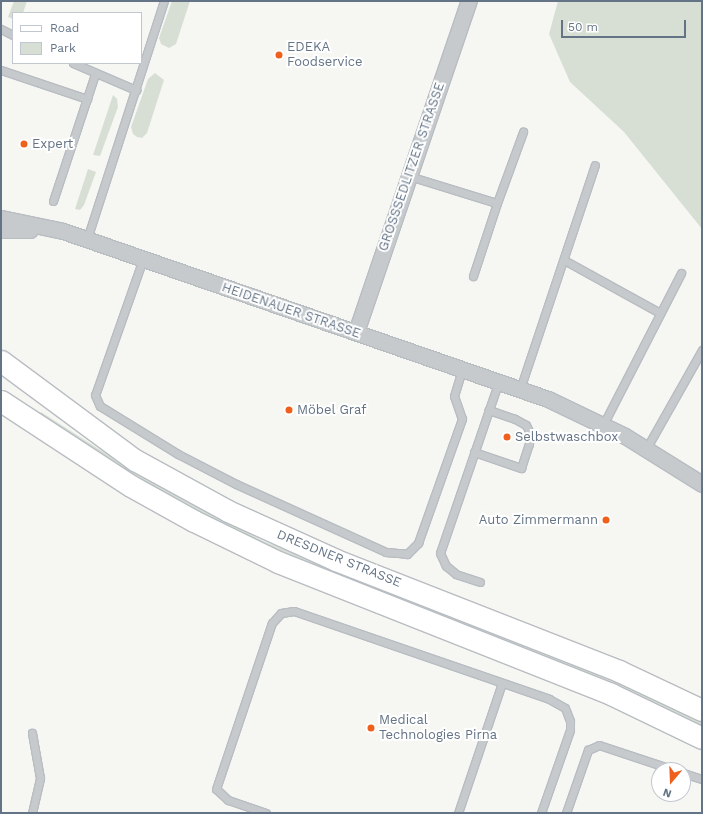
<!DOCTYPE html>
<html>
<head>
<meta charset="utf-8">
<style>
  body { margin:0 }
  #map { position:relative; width:703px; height:814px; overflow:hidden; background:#f6f7f3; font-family:"Work Sans",sans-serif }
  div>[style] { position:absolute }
  .green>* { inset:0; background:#d7dfd4 }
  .roads { filter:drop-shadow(1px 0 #b8bdc2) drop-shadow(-1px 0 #b8bdc2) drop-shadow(0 1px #b8bdc2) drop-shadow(0 -1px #b8bdc2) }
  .lane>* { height:7px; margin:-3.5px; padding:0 3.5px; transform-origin:3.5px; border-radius:3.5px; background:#c6cacd }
  .street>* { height:15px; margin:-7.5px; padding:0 7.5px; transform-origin:7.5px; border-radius:7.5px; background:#c6cacd }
  .secondary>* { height:21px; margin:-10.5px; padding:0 10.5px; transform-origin:10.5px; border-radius:10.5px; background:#fff }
  .dots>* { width:11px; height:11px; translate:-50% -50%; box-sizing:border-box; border:2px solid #fff; border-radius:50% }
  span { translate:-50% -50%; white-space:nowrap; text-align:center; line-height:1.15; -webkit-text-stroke:4px #fff; paint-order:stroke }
  .poi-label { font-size:13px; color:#647486 }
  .left { translate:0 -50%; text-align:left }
  .right { translate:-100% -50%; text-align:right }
  .street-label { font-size:13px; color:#647486 }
  .frame { position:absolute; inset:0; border:2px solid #647486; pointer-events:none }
  .legend { position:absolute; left:12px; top:12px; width:130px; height:52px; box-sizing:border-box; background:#fff; border:1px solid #c1c7cf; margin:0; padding:5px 7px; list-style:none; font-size:12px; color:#647486 }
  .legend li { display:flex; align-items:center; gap:8px; height:20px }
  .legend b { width:20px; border:1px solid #c1c7cf }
  .north { position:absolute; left:651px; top:762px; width:40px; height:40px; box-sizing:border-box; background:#fff; border:1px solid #c1c7cf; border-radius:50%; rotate:199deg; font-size:11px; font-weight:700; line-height:16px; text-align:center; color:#647486 }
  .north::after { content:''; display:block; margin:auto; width:14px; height:18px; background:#ee601c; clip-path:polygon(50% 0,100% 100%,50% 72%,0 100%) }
  .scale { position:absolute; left:561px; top:20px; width:125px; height:18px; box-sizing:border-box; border:2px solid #647486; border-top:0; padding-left:5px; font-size:12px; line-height:14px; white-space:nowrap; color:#647486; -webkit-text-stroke:3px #fff; paint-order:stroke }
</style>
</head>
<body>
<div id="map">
  <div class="green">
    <i style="clip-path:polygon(14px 1px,27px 1px,23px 13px,13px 13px,13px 19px,8px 17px)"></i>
    <i style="clip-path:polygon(172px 1px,190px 1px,176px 44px,169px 48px,161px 44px,159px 38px)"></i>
    <i style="clip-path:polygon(558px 1px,702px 1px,702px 229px,624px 132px,570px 82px,549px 34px)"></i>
    <i style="clip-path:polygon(155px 73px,164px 80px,147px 133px,142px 138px,137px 137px,133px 134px,131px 127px,148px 79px)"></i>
    <i style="clip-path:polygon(113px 95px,117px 99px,118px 107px,100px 156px,93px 155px)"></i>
    <i style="clip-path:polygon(88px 169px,96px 172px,84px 205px,80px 210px,75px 209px)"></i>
    <i style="clip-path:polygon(41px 412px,130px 469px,263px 541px,615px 681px,702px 720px,702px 726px,613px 684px,258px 543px,196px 512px,79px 443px,37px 416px)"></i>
  </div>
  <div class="roads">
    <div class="lane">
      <i style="left:1px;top:29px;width:13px;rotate:27deg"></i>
      <i style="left:73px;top:63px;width:69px;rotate:23.2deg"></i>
      <i style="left:1px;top:70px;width:91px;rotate:18.6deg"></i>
      <i style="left:409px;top:176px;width:92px;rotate:17.1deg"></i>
      <i style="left:497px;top:203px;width:77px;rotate:108.2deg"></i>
      <i style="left:53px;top:201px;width:134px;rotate:-71.7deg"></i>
      <i style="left:497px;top:203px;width:76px;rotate:-69.9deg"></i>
      <i style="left:87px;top:239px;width:250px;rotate:-72.1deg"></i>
      <i style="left:143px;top:259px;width:144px;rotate:109.4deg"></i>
      <i style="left:95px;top:395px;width:12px;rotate:66deg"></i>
      <i style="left:100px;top:406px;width:92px;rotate:31.6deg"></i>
      <i style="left:178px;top:454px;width:65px;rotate:27.3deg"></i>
      <i style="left:236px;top:484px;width:165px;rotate:24.4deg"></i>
      <i style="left:386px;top:552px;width:21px;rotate:5deg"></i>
      <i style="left:407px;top:554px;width:16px;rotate:-45deg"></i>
      <i style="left:418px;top:543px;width:132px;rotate:-70.5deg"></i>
      <i style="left:462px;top:419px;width:24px;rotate:-109deg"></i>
      <i style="left:454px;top:396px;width:28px;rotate:-73deg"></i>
      <i style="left:564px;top:260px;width:110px;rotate:28.9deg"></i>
      <i style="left:520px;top:389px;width:236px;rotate:-71.5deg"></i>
      <i style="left:603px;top:425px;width:171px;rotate:-62.8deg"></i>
      <i style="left:646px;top:449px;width:114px;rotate:-60.5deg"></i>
      <i style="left:474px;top:452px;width:50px;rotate:18.8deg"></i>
      <i style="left:521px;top:468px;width:25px;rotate:-72deg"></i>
      <i style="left:529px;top:444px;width:11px;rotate:-85deg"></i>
      <i style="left:530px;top:433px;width:9px;rotate:-117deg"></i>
      <i style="left:526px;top:425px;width:13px;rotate:-151deg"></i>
      <i style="left:515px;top:419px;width:28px;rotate:-161deg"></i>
      <i style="left:480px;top:582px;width:25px;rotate:-162deg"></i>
      <i style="left:456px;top:574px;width:13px;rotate:-141deg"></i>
      <i style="left:446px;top:566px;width:14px;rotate:-115deg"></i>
      <i style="left:440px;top:553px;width:182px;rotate:-71.1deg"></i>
      <i style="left:683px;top:773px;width:20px;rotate:18deg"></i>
      <i style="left:32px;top:813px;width:36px;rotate:-77deg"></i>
      <i style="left:40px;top:778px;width:46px;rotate:-100.1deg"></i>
      <i style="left:266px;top:813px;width:40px;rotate:-161.1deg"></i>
      <i style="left:228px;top:800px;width:16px;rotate:-137deg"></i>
      <i style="left:216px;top:789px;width:175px;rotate:-71.4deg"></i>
      <i style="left:272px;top:623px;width:13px;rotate:-48deg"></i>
      <i style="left:281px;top:613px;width:13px;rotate:-9deg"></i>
      <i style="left:294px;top:611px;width:270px;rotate:19deg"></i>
      <i style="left:549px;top:699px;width:18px;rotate:29deg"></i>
      <i style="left:565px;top:708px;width:14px;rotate:69deg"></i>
      <i style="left:570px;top:721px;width:9px;rotate:90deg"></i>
      <i style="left:570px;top:730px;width:88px;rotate:109.3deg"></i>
      <i style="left:458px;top:813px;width:137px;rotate:-71.3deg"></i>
      <i style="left:566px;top:813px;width:67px;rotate:-70.8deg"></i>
      <i style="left:588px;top:750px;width:12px;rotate:-24deg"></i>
      <i style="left:599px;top:745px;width:79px;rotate:18.4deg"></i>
    </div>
    <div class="street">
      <i style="left:1px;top:218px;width:63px;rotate:11.8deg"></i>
      <i style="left:63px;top:231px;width:513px;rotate:19.11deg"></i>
      <i style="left:548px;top:399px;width:85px;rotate:25.7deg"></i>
      <i style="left:625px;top:436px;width:91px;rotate:31.9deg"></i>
      <i style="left:1px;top:230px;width:29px"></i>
      <i style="left:356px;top:332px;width:350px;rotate:-71.2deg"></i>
    </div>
    <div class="secondary">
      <i style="left:1px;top:361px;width:167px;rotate:36.5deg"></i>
      <i style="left:135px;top:460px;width:106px;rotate:28.7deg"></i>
      <i style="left:228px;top:511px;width:119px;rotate:24.4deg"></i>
      <i style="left:336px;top:560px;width:304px;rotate:21.4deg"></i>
      <i style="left:619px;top:671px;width:92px;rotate:25.2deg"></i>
      <i style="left:1px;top:401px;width:155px;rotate:33.2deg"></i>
      <i style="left:131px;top:486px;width:72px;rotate:29.1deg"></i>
      <i style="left:194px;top:521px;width:93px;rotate:26deg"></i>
      <i style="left:278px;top:562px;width:358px;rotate:21.6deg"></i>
      <i style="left:611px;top:694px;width:101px;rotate:25.8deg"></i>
    </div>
  </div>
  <div class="dots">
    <i style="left:279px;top:55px;background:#ee601c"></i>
    <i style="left:24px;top:144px;background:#ee601c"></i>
    <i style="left:289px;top:410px;background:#ee601c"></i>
    <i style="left:507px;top:437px;background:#ee601c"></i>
    <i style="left:606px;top:520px;background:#ee601c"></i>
    <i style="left:371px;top:728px;background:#ee601c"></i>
  </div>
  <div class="poi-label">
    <span class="left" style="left:287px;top:55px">EDEKA<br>Foodservice</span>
    <span class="left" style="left:32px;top:144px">Expert</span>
    <span class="left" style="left:297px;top:410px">Möbel Graf</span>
    <span class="left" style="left:515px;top:437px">Selbstwaschbox</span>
    <span class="right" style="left:598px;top:520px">Auto Zimmermann</span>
    <span class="left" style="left:379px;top:728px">Medical<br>Technologies Pirna</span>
  </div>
  <div class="street-label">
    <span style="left:412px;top:167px;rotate:-71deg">GROSSSEDLITZER STRASSE</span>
    <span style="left:291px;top:311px;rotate:19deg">HEIDENAUER STRASSE</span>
    <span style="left:339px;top:559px;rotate:22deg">DRESDNER STRASSE</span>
  </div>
  <div class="frame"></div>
  <ul class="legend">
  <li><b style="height:5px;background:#fff"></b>Road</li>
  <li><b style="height:11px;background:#d7dfd4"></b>Park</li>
  </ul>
  <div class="north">N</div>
  <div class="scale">50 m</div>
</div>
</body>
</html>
